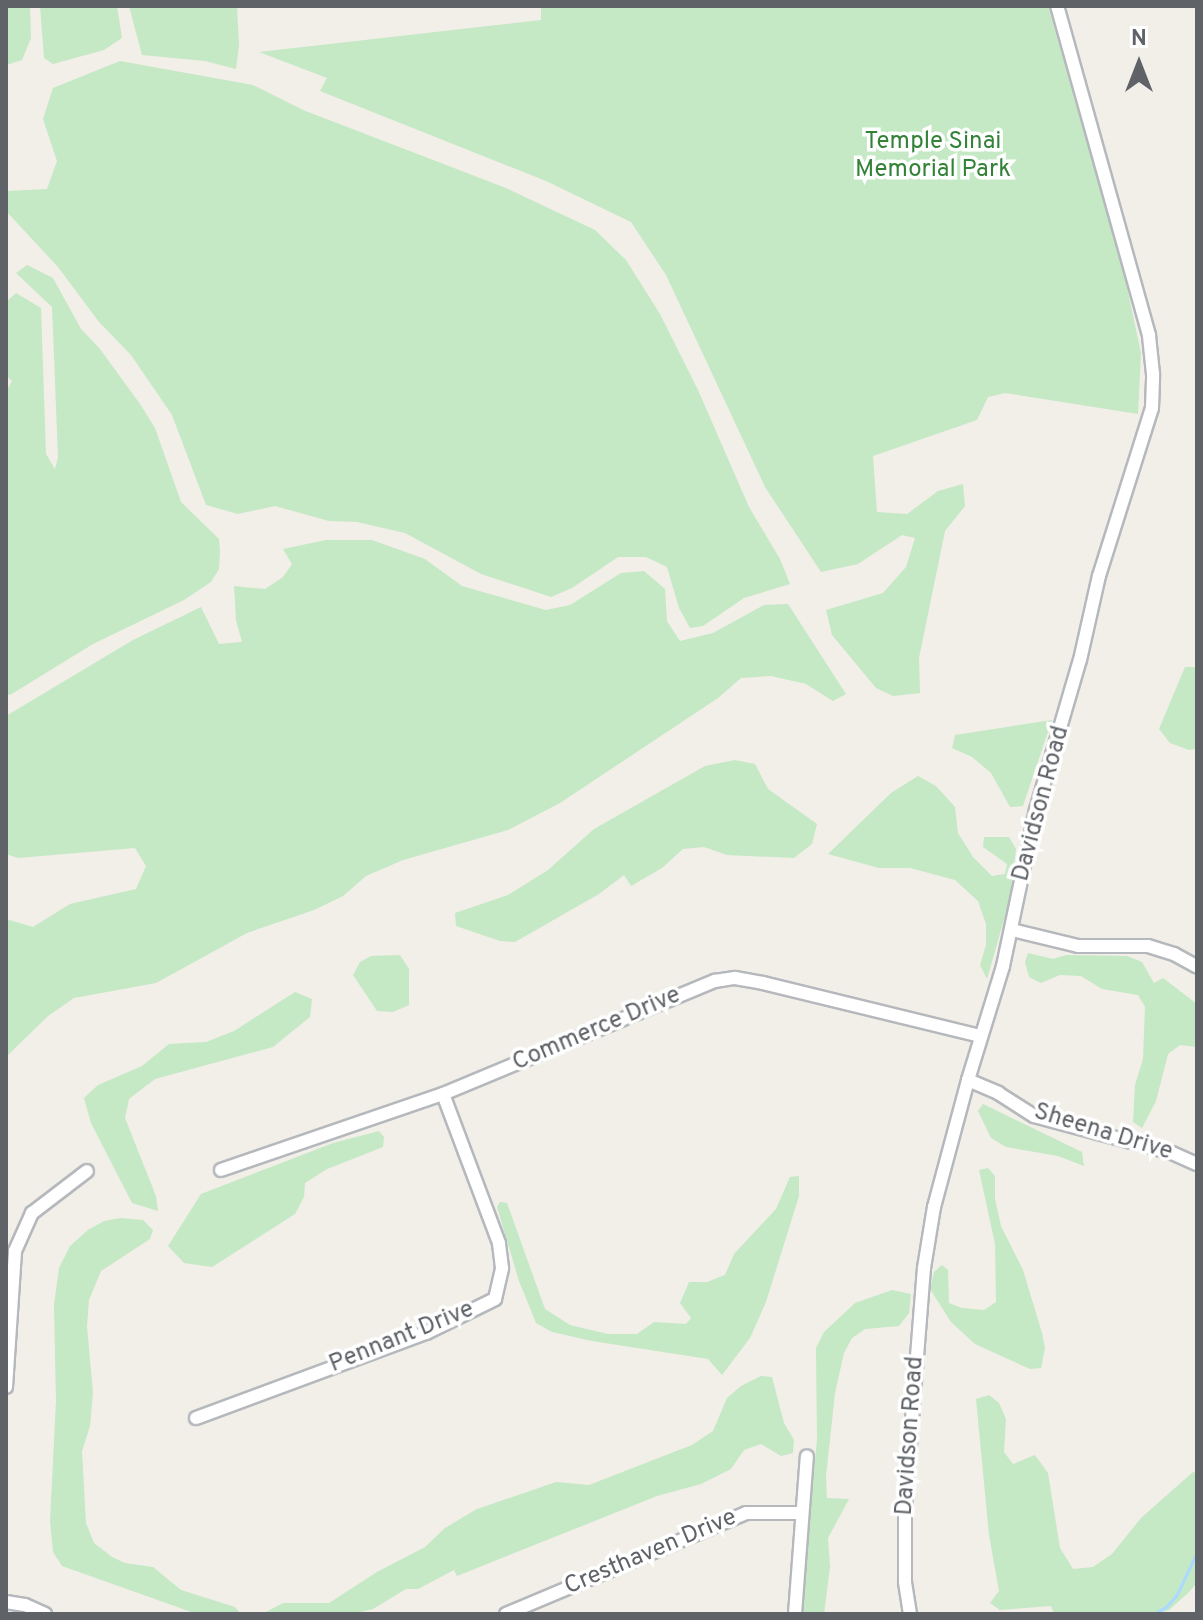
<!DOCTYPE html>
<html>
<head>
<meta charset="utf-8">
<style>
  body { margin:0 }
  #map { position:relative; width:1203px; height:1620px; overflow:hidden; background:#f1efe8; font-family:Overpass,sans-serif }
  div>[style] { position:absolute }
  .green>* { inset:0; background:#c5e8c5 }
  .stream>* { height:3px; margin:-1.5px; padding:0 1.5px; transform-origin:1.5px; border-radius:1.5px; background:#aadaff }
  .roads { filter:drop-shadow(2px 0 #b5b8bc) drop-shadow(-2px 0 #b5b8bc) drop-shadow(0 2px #b5b8bc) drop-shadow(0 -2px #b5b8bc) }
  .minor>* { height:12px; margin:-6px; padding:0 6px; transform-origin:6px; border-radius:6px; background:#fff }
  span { translate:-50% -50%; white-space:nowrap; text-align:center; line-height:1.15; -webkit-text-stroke:7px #fff; paint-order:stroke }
  .park-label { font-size:24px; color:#348238 }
  .street-label { font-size:24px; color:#5f6368 }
  .frame { position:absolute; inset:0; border:8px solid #5f6368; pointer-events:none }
  .north { position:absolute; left:1099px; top:24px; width:80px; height:80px; -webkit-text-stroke:6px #fff; paint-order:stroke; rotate:0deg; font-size:22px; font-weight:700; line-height:32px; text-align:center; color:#5f6368 }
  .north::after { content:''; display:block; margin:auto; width:28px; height:36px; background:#5f6368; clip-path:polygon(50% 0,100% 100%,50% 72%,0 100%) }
</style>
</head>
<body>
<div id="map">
  <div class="green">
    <i style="clip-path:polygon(6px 6px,30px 6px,31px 38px,22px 60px,6px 65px)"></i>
    <i style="clip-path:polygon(40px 6px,117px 6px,122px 38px,104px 50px,53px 64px,44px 58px)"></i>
    <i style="clip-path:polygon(129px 6px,237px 6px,239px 45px,236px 69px,205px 61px,142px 55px)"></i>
    <i style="clip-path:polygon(541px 6px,1048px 6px,1123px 269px,1141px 353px,1138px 414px,1005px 393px,988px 397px,977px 420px,873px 456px,877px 512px,907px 514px,938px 491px,963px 484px,965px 506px,945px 531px,919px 658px,920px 693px,893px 696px,876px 688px,832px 635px,826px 610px,883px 593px,906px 567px,915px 538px,902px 535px,858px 564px,821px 572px,765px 487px,666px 275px,631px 222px,546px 181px,320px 91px,327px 78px,259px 52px,541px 20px)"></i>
    <i style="clip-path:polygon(120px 61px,253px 85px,303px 110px,506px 188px,595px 230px,626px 260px,660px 314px,698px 390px,749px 507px,780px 559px,790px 584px,744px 598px,703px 626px,690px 628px,679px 608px,667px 567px,646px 557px,618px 557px,572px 588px,551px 597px,481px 574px,405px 533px,357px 522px,329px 521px,275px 506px,238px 514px,206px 505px,172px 415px,131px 355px,99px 322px,58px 267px,6px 211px,6px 191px,47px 189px,57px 161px,43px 119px,53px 88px)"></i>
    <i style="clip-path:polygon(27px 265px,53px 278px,81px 329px,100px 349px,140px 404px,155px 428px,181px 502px,219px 539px,220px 551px,219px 569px,211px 582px,184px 600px,93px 644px,10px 695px,6px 694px,6px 392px,12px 381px,6px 375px,6px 302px,16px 293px,41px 308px,46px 454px,55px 469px,58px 457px,52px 307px,16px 273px)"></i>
    <i style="clip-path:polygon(326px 540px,372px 540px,425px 559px,462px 586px,546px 610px,570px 605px,621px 573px,644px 571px,665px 589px,667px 621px,680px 641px,713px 633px,764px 605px,788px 604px,846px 694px,833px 701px,806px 684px,771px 676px,741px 678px,718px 698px,560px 803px,508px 830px,403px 860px,366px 876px,343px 896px,314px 910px,247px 933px,156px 983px,74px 998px,48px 1016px,6px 1057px,6px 919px,33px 927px,70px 904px,136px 889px,146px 866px,135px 848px,18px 858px,6px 854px,6px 716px,133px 640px,201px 607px,219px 644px,242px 642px,236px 620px,234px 586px,265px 589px,283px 577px,292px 564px,283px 549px)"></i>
    <i style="clip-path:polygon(1185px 667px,1197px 667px,1197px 749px,1189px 750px,1170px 743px,1159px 729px)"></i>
    <i style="clip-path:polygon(1052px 720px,1023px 806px,1010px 807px,991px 773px,972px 757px,952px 748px,955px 735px)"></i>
    <i style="clip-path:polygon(735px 760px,755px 764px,768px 789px,817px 824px,812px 844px,794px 858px,727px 855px,704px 847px,683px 849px,662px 868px,631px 886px,624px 875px,599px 894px,515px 942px,500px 941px,456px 926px,455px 913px,508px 895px,548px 870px,594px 829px,705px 766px)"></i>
    <i style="clip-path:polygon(918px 776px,936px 786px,955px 807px,958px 833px,973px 857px,992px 876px,1005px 874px,1007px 864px,983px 847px,984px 837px,1009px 837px,1016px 849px,1011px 895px,987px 979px,980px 965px,986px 945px,986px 924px,978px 901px,955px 880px,910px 868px,879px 868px,828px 854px,891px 793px)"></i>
    <i style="clip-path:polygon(1028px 953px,1053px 959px,1066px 955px,1127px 956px,1142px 962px,1154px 983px,1163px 978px,1197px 1004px,1197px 1047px,1180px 1045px,1168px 1054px,1156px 1101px,1142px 1128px,1133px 1122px,1135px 1085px,1143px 1059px,1145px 1007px,1138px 995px,1102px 989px,1081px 976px,1060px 975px,1041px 983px,1029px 977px,1025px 962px)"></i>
    <i style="clip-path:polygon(400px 955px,409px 969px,409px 1005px,393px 1012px,377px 1011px,353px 975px,360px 962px,371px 956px)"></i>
    <i style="clip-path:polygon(295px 992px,312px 999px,310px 1017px,273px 1047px,155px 1079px,129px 1099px,125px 1118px,156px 1196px,158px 1211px,132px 1203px,91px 1123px,84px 1098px,98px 1085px,142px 1066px,169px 1044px,206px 1042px,234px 1031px)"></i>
    <i style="clip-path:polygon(983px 1104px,1082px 1152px,1084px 1166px,1058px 1156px,1006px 1147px,991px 1138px,978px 1111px)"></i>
    <i style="clip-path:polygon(379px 1131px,384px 1137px,383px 1147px,327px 1169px,305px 1183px,304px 1197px,295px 1214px,212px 1267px,184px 1263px,168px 1246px,201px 1194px,333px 1143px)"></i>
    <i style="clip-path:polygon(988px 1168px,995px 1176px,995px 1199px,1001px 1226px,1023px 1270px,1042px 1333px,1045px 1348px,1041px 1368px,1030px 1369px,975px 1344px,951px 1322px,930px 1289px,934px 1272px,942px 1265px,948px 1270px,949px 1303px,962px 1308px,984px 1310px,996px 1302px,995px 1244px,979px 1170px)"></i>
    <i style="clip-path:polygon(799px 1176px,799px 1196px,766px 1302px,750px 1338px,722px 1375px,708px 1359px,592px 1341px,552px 1332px,536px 1323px,519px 1281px,497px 1207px,500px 1202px,507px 1203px,545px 1309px,570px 1325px,608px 1334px,637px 1334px,654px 1322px,686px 1324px,691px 1318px,680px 1303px,689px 1282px,707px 1282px,725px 1275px,734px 1254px,776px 1209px,790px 1177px)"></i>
    <i style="clip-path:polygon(121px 1218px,143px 1220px,153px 1230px,150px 1239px,101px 1271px,89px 1300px,87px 1326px,93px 1393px,90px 1426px,82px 1451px,86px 1523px,94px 1543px,112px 1557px,125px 1563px,153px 1567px,181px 1590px,235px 1607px,241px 1614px,197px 1614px,62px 1566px,53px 1552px,50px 1521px,56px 1401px,54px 1305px,59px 1268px,70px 1246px,88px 1230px,104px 1221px)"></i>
    <i style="clip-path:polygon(892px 1290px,911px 1294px,909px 1313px,899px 1326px,865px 1329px,852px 1338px,844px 1353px,835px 1393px,826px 1476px,827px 1498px,849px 1499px,828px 1538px,830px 1567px,824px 1614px,799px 1614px,817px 1440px,816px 1348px,824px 1332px,855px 1303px)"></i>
    <i style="clip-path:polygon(761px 1376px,772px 1377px,784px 1423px,794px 1440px,793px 1453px,781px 1456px,761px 1444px,744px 1450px,731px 1469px,701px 1484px,657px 1496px,457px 1576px,454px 1570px,418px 1589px,406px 1589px,373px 1609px,351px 1614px,262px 1614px,283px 1603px,329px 1603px,377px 1572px,425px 1547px,445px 1528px,477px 1509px,556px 1482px,589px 1485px,692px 1445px,713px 1431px,727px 1398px,741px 1386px)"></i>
    <i style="clip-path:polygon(989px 1395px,999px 1403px,1006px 1419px,1004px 1452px,1013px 1464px,1035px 1455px,1048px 1473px,1060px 1548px,1073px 1569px,1093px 1567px,1112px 1554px,1141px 1518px,1193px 1472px,1197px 1473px,1197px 1583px,1188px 1593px,1169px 1610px,1156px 1614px,1054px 1614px,1051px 1606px,1000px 1610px,990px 1603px,999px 1591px,989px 1535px,976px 1399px)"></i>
  </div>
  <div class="stream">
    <i style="left:1137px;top:1614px;width:18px;rotate:-3deg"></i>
    <i style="left:1155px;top:1613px;width:13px;rotate:-29deg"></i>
    <i style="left:1166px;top:1607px;width:15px;rotate:-48deg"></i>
    <i style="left:1176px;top:1596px;width:49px;rotate:-64.5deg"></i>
  </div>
  <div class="roads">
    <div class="minor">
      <i style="left:1012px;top:930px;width:68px;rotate:13.6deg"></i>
      <i style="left:1078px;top:946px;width:70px"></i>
      <i style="left:1148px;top:946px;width:27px;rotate:17deg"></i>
      <i style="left:1174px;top:954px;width:26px;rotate:29deg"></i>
      <i style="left:968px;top:1080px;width:33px;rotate:23deg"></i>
      <i style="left:998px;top:1093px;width:43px;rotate:32.6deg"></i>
      <i style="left:1034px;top:1116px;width:143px;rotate:15deg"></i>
      <i style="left:1172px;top:1153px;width:27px;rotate:24deg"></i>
      <i style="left:221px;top:1170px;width:235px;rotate:-18.9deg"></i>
      <i style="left:443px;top:1094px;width:295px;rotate:-22.6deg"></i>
      <i style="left:715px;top:981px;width:20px;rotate:-9deg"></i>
      <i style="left:735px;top:978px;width:28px;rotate:10deg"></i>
      <i style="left:763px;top:983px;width:224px;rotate:13.7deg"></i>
      <i style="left:6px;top:1387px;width:136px;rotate:-86.2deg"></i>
      <i style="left:15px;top:1251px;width:42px;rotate:-65.9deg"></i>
      <i style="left:32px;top:1213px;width:69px;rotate:-37.4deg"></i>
      <i style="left:196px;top:1418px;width:245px;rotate:-20.3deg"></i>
      <i style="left:426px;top:1333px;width:77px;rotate:-26.2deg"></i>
      <i style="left:495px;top:1299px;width:32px;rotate:-77deg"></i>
      <i style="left:502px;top:1268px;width:25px;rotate:-97deg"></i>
      <i style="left:499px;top:1243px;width:159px;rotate:-110.6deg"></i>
      <i style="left:6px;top:1602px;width:19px;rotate:9deg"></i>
      <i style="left:25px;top:1605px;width:22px;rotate:24deg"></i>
      <i style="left:506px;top:1614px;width:260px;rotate:-22.8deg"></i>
      <i style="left:746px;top:1513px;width:55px"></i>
      <i style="left:795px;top:1614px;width:158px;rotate:-85.7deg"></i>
      <i style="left:910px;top:1614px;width:33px;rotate:-99deg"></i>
      <i style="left:905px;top:1581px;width:72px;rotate:-90deg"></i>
      <i style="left:905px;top:1509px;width:242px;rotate:-85.5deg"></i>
      <i style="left:924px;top:1268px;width:62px;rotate:-80.7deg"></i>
      <i style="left:934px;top:1207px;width:131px;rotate:-75deg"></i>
      <i style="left:968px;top:1080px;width:119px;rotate:-72.9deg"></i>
      <i style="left:1003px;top:966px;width:159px;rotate:-78.1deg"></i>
      <i style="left:1036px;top:810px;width:156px;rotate:-73.7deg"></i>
      <i style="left:1080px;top:660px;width:86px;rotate:-77.3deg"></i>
      <i style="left:1099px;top:576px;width:176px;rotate:-72.5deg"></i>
      <i style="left:1152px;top:408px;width:34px;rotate:-88deg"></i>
      <i style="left:1153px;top:374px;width:39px;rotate:-96deg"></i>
      <i style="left:1149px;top:335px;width:342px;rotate:-105.6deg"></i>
    </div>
  </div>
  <div class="park-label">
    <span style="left:933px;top:157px">Temple Sinai<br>Memorial Park</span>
  </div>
  <div class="street-label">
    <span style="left:1042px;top:804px;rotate:-75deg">Davidson Road</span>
    <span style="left:597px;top:1030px;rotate:-23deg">Commerce Drive</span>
    <span style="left:1103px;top:1133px;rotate:17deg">Sheena Drive</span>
    <span style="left:402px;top:1338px;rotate:-22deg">Pennant Drive</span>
    <span style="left:911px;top:1436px;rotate:-86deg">Davidson Road</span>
    <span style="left:651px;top:1553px;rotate:-23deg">Cresthaven Drive</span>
  </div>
  <div class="frame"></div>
  <div class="north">N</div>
</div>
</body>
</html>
